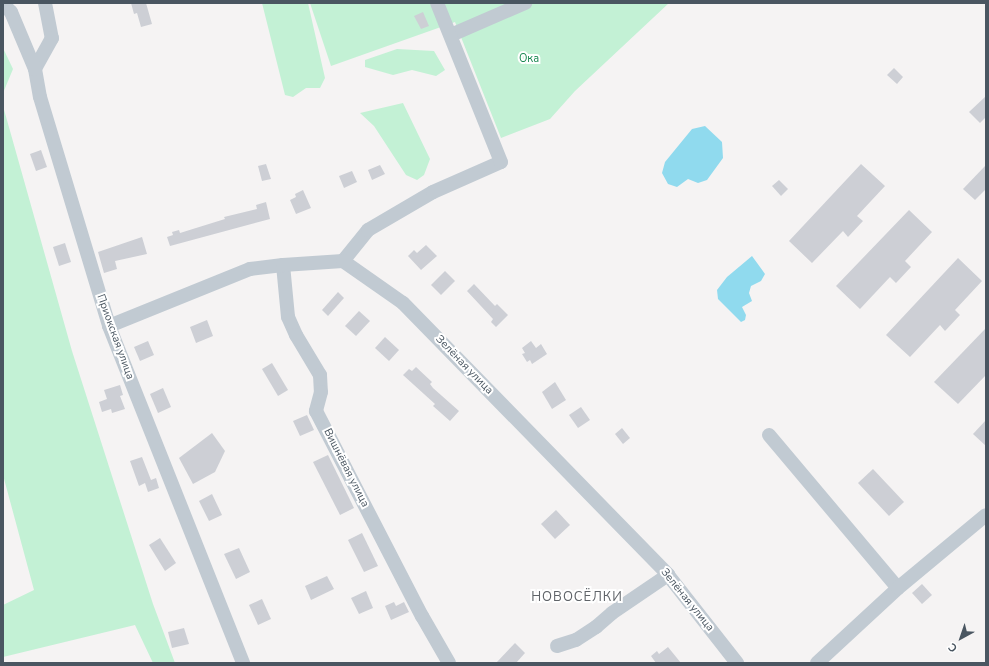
<!DOCTYPE html>
<html>
<head>
<meta charset="utf-8">
<style>
  body { margin:0 }
  #map { position:relative; width:989px; height:666px; overflow:hidden; background:#f5f3f3; font-family:"Nunito Sans",sans-serif }
  div>[style] { position:absolute }
  .green>* { inset:0; background:#c3f1d5 }
  .water>* { inset:0; background:#90daee }
  .building>* { inset:0; background:#cdcfd5 }
  .minor>* { height:14px; margin:-7px; padding:0 7px; transform-origin:7px; border-radius:7px; background:#c1cad2 }
  span { translate:-50% -50%; white-space:nowrap; text-align:center; line-height:1.15; -webkit-text-stroke:4px #fff; paint-order:stroke }
  .park-label { font-size:11px; color:#17864f }
  .street-label { font-size:11px; color:#4a5661 }
  .quarter-label { font-size:13px; color:#5f6368; letter-spacing:1px }
  .frame { position:absolute; inset:0; border:4px solid #4a5661; pointer-events:none }
  .north { position:absolute; left:941px; top:618px; width:40px; height:40px; -webkit-text-stroke:3px #fff; paint-order:stroke; rotate:220deg; font-size:11px; font-weight:700; line-height:16px; text-align:center; color:#4a5661 }
  .north::after { content:''; display:block; margin:auto; width:14px; height:18px; background:#4a5661; clip-path:polygon(50% 0,100% 100%,50% 72%,0 100%) }
</style>
</head>
<body>
<div id="map">
  <div class="green">
    <i style="clip-path:polygon(262px 3px,308px 3px,325px 78px,320px 88px,306px 88px,293px 97px,285px 95px)"></i>
    <i style="clip-path:polygon(310px 3px,669px 3px,575px 91px,550px 119px,501px 138px,455px 22px,331px 66px)"></i>
    <i style="clip-path:polygon(3px 48px,13px 69px,3px 93px)"></i>
    <i style="clip-path:polygon(397px 49px,434px 51px,445px 70px,436px 76px,412px 70px,393px 75px,365px 67px,365px 60px)"></i>
    <i style="clip-path:polygon(403px 103px,430px 159px,424px 175px,417px 180px,406px 175px,374px 126px,360px 113px)"></i>
    <i style="clip-path:polygon(3px 106px,72px 351px,153px 604px,175px 663px,153px 663px,135px 625px,3px 657px,3px 605px,34px 590px,3px 475px)"></i>
  </div>
  <div class="water">
    <i style="clip-path:polygon(705px 126px,722px 142px,723px 158px,707px 180px,698px 183px,688px 179px,677px 187px,668px 184px,662px 173px,665px 162px,692px 129px)"></i>
    <i style="clip-path:polygon(752px 256px,765px 274px,761px 281px,751px 286px,749px 293px,752px 301px,742px 307px,746px 315px,745px 320px,741px 322px,718px 299px,717px 290px,727px 277px)"></i>
  </div>
  <div class="building">
    <i style="clip-path:polygon(131px 3px,146px 3px,152px 24px,141px 27px,137px 13px,134px 14px)"></i>
    <i style="clip-path:polygon(423px 12px,429px 26px,421px 29px,414px 16px)"></i>
    <i style="clip-path:polygon(894px 68px,903px 77px,897px 84px,887px 75px)"></i>
    <i style="clip-path:polygon(986px 96px,986px 117px,980px 123px,969px 112px)"></i>
    <i style="clip-path:polygon(41px 150px,47px 167px,36px 171px,30px 154px)"></i>
    <i style="clip-path:polygon(266px 164px,271px 179px,262px 181px,258px 166px)"></i>
    <i style="clip-path:polygon(861px 164px,885px 186px,857px 216px,863px 221px,848px 237px,843px 231px,812px 263px,789px 241px)"></i>
    <i style="clip-path:polygon(380px 165px,385px 174px,372px 180px,368px 170px)"></i>
    <i style="clip-path:polygon(986px 165px,986px 189px,975px 200px,963px 189px)"></i>
    <i style="clip-path:polygon(352px 171px,357px 182px,344px 188px,339px 176px)"></i>
    <i style="clip-path:polygon(779px 180px,788px 189px,781px 196px,772px 186px)"></i>
    <i style="clip-path:polygon(303px 190px,311px 208px,296px 214px,290px 200px,296px 197px,295px 194px)"></i>
    <i style="clip-path:polygon(266px 202px,270px 219px,170px 246px,167px 237px,173px 235px,172px 232px,179px 230px,180px 233px,196px 228px,225px 219px,224px 217px,257px 209px,256px 205px)"></i>
    <i style="clip-path:polygon(909px 210px,932px 232px,905px 261px,911px 267px,896px 283px,890px 277px,860px 309px,836px 286px)"></i>
    <i style="clip-path:polygon(142px 237px,147px 254px,115px 261px,117px 269px,104px 273px,98px 252px)"></i>
    <i style="clip-path:polygon(65px 243px,71px 262px,59px 266px,53px 247px)"></i>
    <i style="clip-path:polygon(426px 245px,437px 256px,421px 270px,408px 256px,414px 250px,417px 253px)"></i>
    <i style="clip-path:polygon(958px 258px,982px 281px,955px 310px,960px 315px,945px 331px,940px 325px,910px 357px,886px 335px)"></i>
    <i style="clip-path:polygon(445px 271px,455px 281px,441px 295px,431px 285px)"></i>
    <i style="clip-path:polygon(474px 284px,495px 306px,497px 304px,508px 315px,496px 327px,491px 322px,493px 319px,467px 291px)"></i>
    <i style="clip-path:polygon(338px 292px,344px 298px,328px 316px,322px 310px)"></i>
    <i style="clip-path:polygon(359px 311px,370px 321px,356px 336px,345px 326px)"></i>
    <i style="clip-path:polygon(207px 320px,213px 336px,196px 343px,190px 327px)"></i>
    <i style="clip-path:polygon(986px 328px,986px 375px,958px 404px,934px 382px)"></i>
    <i style="clip-path:polygon(385px 337px,399px 350px,389px 361px,375px 348px)"></i>
    <i style="clip-path:polygon(148px 341px,154px 355px,140px 361px,134px 347px)"></i>
    <i style="clip-path:polygon(531px 341px,536px 348px,541px 344px,547px 354px,532px 364px,530px 360px,527px 362px,522px 354px,525px 353px,522px 348px)"></i>
    <i style="clip-path:polygon(272px 363px,288px 390px,278px 396px,262px 369px)"></i>
    <i style="clip-path:polygon(416px 367px,432px 382px,430px 384px,433px 388px,459px 411px,450px 421px,433px 406px,435px 404px,403px 375px,409px 369px,412px 371px)"></i>
    <i style="clip-path:polygon(555px 382px,566px 400px,552px 409px,542px 392px)"></i>
    <i style="clip-path:polygon(120px 385px,123px 395px,120px 396px,125px 409px,112px 413px,111px 409px,102px 412px,99px 402px,107px 399px,104px 390px)"></i>
    <i style="clip-path:polygon(163px 388px,171px 407px,158px 413px,150px 394px)"></i>
    <i style="clip-path:polygon(581px 407px,590px 420px,578px 428px,569px 415px)"></i>
    <i style="clip-path:polygon(307px 415px,314px 430px,300px 436px,293px 421px)"></i>
    <i style="clip-path:polygon(986px 420px,986px 446px,973px 434px)"></i>
    <i style="clip-path:polygon(622px 428px,630px 438px,623px 444px,615px 434px)"></i>
    <i style="clip-path:polygon(212px 433px,225px 451px,215px 472px,193px 484px,179px 458px)"></i>
    <i style="clip-path:polygon(328px 455px,354px 508px,340px 515px,313px 462px)"></i>
    <i style="clip-path:polygon(142px 457px,151px 480px,156px 478px,159px 488px,148px 492px,145px 483px,139px 486px,130px 461px)"></i>
    <i style="clip-path:polygon(873px 469px,904px 502px,889px 516px,858px 483px)"></i>
    <i style="clip-path:polygon(212px 494px,222px 515px,209px 521px,199px 501px)"></i>
    <i style="clip-path:polygon(556px 510px,570px 525px,555px 539px,541px 524px)"></i>
    <i style="clip-path:polygon(362px 533px,378px 566px,364px 572px,348px 540px)"></i>
    <i style="clip-path:polygon(160px 538px,176px 563px,165px 571px,149px 545px)"></i>
    <i style="clip-path:polygon(239px 548px,250px 572px,236px 579px,224px 554px)"></i>
    <i style="clip-path:polygon(327px 576px,334px 589px,311px 600px,305px 586px)"></i>
    <i style="clip-path:polygon(922px 584px,932px 595px,922px 604px,912px 593px)"></i>
    <i style="clip-path:polygon(366px 591px,373px 608px,359px 614px,351px 598px)"></i>
    <i style="clip-path:polygon(262px 599px,271px 619px,258px 625px,249px 605px)"></i>
    <i style="clip-path:polygon(394px 602px,396px 606px,404px 602px,409px 612px,391px 620px,385px 606px)"></i>
    <i style="clip-path:polygon(184px 628px,189px 644px,172px 648px,168px 632px)"></i>
    <i style="clip-path:polygon(515px 643px,525px 653px,516px 663px,496px 663px)"></i>
    <i style="clip-path:polygon(668px 647px,681px 663px,656px 663px,651px 656px,657px 651px,659px 654px)"></i>
  </div>
  <div class="minor">
    <i style="left:45px;top:3px;width:36px;rotate:79deg"></i>
    <i style="left:52px;top:38px;width:35px;rotate:119deg"></i>
    <i style="left:35px;top:69px;width:28px;rotate:80deg"></i>
    <i style="left:40px;top:97px;width:239px;rotate:73.2deg"></i>
    <i style="left:109px;top:326px;width:363px;rotate:68.3deg"></i>
    <i style="left:3px;top:4px;width:11px;rotate:45deg"></i>
    <i style="left:11px;top:12px;width:62px;rotate:67.2deg"></i>
    <i style="left:451px;top:35px;width:81px;rotate:-23.4deg"></i>
    <i style="left:343px;top:261px;width:40px;rotate:-51deg"></i>
    <i style="left:368px;top:230px;width:75px;rotate:-30.3deg"></i>
    <i style="left:433px;top:192px;width:74px;rotate:-23.8deg"></i>
    <i style="left:501px;top:162px;width:171px;rotate:-111.9deg"></i>
    <i style="left:283px;top:265px;width:52px;rotate:84.5deg"></i>
    <i style="left:288px;top:317px;width:20px;rotate:66deg"></i>
    <i style="left:296px;top:335px;width:47px;rotate:59deg"></i>
    <i style="left:320px;top:375px;width:17px;rotate:87deg"></i>
    <i style="left:321px;top:392px;width:20px;rotate:105deg"></i>
    <i style="left:316px;top:411px;width:231px;rotate:62.7deg"></i>
    <i style="left:422px;top:616px;width:54px;rotate:60.1deg"></i>
    <i style="left:109px;top:326px;width:152px;rotate:-22deg"></i>
    <i style="left:250px;top:269px;width:33px;rotate:-7deg"></i>
    <i style="left:283px;top:265px;width:60px;rotate:-3.8deg"></i>
    <i style="left:343px;top:261px;width:73px;rotate:35deg"></i>
    <i style="left:403px;top:303px;width:380px;rotate:45.7deg"></i>
    <i style="left:668px;top:575px;width:112px;rotate:51.9deg"></i>
    <i style="left:769px;top:435px;width:200px;rotate:49.9deg"></i>
    <i style="left:557px;top:646px;width:20px;rotate:-18deg"></i>
    <i style="left:576px;top:640px;width:24px;rotate:-33deg"></i>
    <i style="left:596px;top:627px;width:21px;rotate:-41deg"></i>
    <i style="left:612px;top:613px;width:68px;rotate:-34.2deg"></i>
    <i style="left:817px;top:663px;width:110px;rotate:-42.8deg"></i>
    <i style="left:898px;top:588px;width:114px;rotate:-39.7deg"></i>
  </div>
  <div class="park-label">
    <span style="left:529px;top:59px">Ока</span>
  </div>
  <div class="street-label">
    <span style="left:115px;top:337px;rotate:70deg">Приокская улица</span>
    <span style="left:464px;top:365px;rotate:46deg">Зелёная улица</span>
    <span style="left:346px;top:468px;rotate:63deg">Вишнёвая улица</span>
    <span style="left:687px;top:600px;rotate:51deg">Зелёная улица</span>
  </div>
  <div class="quarter-label">
    <span style="left:577px;top:597px">НОВОСЁЛКИ</span>
  </div>
  <div class="frame"></div>
  <div class="north">С</div>
</div>
</body>
</html>
